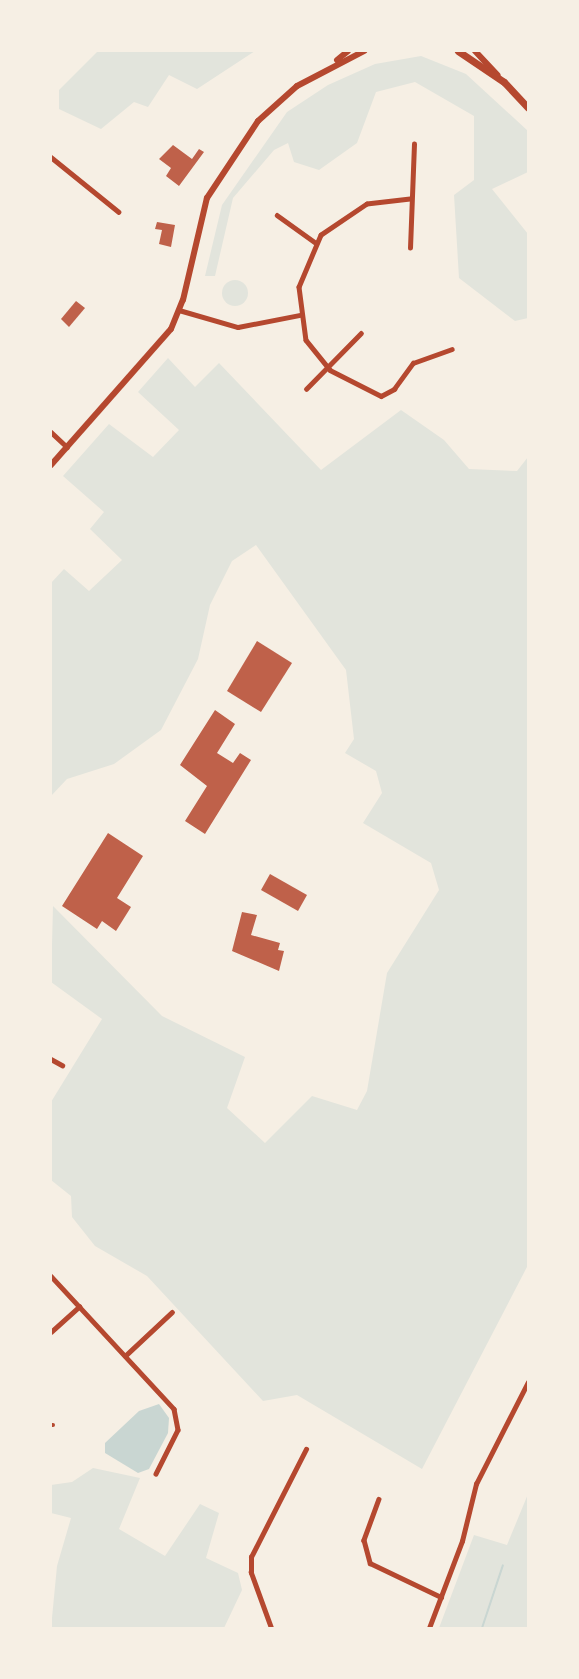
<!DOCTYPE html>
<html>
<head>
<meta charset="utf-8">
<style>
  body { margin:0 }
  #map { position:relative; width:579px; height:1679px; overflow:hidden; background:#f6efe4; font-family:Commissioner,sans-serif }
  div>[style] { position:absolute }
  .green>* { inset:0; background:#e2e4dc }
  .round { border-radius:50% }
  .water>* { inset:0; background:#c9d6d2 }
  .stream>* { height:2px; margin:-1px; padding:0 1px; transform-origin:1px; border-radius:1px; background:#c9d6d2 }
  .building>* { inset:0; background:#bf614a }
  .minor>* { height:4.5px; margin:-2.25px; padding:0 2.25px; transform-origin:2.25px; border-radius:2.25px; background:#b5482f }
  .secondary>* { height:6px; margin:-3px; padding:0 3px; transform-origin:3px; border-radius:3px; background:#b5482f }
  .primary>* { height:7px; margin:-3.5px; padding:0 3.5px; transform-origin:3.5px; border-radius:3.5px; background:#b5482f }
  span { translate:-50% -50%; white-space:nowrap; text-align:center; line-height:1.15; -webkit-text-stroke:6px #f6efe4; paint-order:stroke }
  .frame { position:absolute; inset:0; border:52px solid #f6efe4; pointer-events:none }
</style>
</head>
<body>
<div id="map">
  <div class="green">
    <i style="clip-path:polygon(98px 51px,255px 51px,197px 89px,169px 75px,148px 107px,134px 102px,101px 129px,59px 109px,59px 90px)"></i>
    <i style="clip-path:polygon(421px 56px,466px 74px,528px 131px,528px 172px,492px 189px,528px 234px,528px 318px,515px 321px,459px 278px,454px 195px,474px 180px,474px 116px,415px 82px,376px 92px,357px 143px,319px 170px,294px 162px,288px 143px,274px 150px,233px 198px,215px 276px,205px 276px,222px 205px,287px 112px,328px 85px,375px 64px)"></i>
    <i class="round" style="left:222px;top:280px;width:26px;height:26px"></i>
    <i style="clip-path:polygon(168px 358px,195px 387px,219px 363px,321px 470px,401px 410px,444px 440px,469px 469px,517px 471px,528px 457px,528px 1265px,422px 1469px,297px 1395px,263px 1401px,147px 1276px,95px 1246px,72px 1217px,71px 1196px,51px 1180px,51px 1102px,102px 1019px,51px 982px,53px 906px,162px 1016px,245px 1057px,227px 1108px,265px 1143px,312px 1096px,357px 1110px,367px 1091px,387px 973px,439px 890px,431px 863px,363px 823px,382px 793px,376px 771px,345px 753px,354px 739px,346px 670px,256px 545px,232px 561px,210px 605px,198px 659px,161px 730px,114px 764px,67px 779px,51px 796px,51px 583px,64px 569px,89px 591px,122px 560px,90px 529px,104px 512px,63px 476px,109px 424px,153px 457px,179px 430px,138px 392px)"></i>
    <i style="clip-path:polygon(93px 1468px,140px 1478px,119px 1529px,165px 1556px,200px 1504px,219px 1513px,206px 1558px,238px 1573px,242px 1590px,224px 1628px,51px 1628px,57px 1566px,71px 1518px,51px 1513px,51px 1485px,72px 1482px)"></i>
    <i style="clip-path:polygon(528px 1494px,528px 1628px,439px 1628px,474px 1535px,507px 1545px)"></i>
  </div>
  <div class="water">
    <i style="clip-path:polygon(159px 1404px,169px 1418px,168px 1433px,149px 1469px,138px 1473px,105px 1453px,105px 1443px,139px 1411px)"></i>
  </div>
  <div class="stream">
    <i style="left:482px;top:1628px;width:66px;rotate:-71.6deg"></i>
  </div>
  <div class="building">
    <i style="clip-path:polygon(173px 145px,192px 159px,199px 149px,204px 152px,179px 186px,166px 176px,171px 168px,159px 159px)"></i>
    <i style="clip-path:polygon(157px 222px,175px 225px,171px 247px,159px 244px,162px 230px,155px 229px)"></i>
    <i style="clip-path:polygon(76px 301px,85px 308px,69px 327px,61px 319px)"></i>
    <i style="clip-path:polygon(257px 641px,292px 663px,261px 712px,227px 691px)"></i>
    <i style="clip-path:polygon(215px 710px,235px 724px,217px 753px,233px 763px,240px 753px,251px 760px,205px 834px,185px 821px,207px 786px,180px 765px)"></i>
    <i style="clip-path:polygon(108px 833px,143px 856px,117px 898px,131px 907px,116px 931px,102px 921px,97px 929px,62px 906px)"></i>
    <i style="clip-path:polygon(270px 874px,307px 895px,298px 911px,261px 890px)"></i>
    <i style="clip-path:polygon(242px 912px,257px 915px,251px 935px,280px 943px,278px 950px,284px 951px,279px 971px,232px 951px)"></i>
  </div>
  <div class="minor">
    <i style="left:51px;top:157px;width:87px;rotate:39deg"></i>
    <i style="left:410px;top:199px;width:43px;rotate:173.4deg"></i>
    <i style="left:367px;top:204px;width:55px;rotate:146deg"></i>
    <i style="left:321px;top:235px;width:56px;rotate:112.9deg"></i>
    <i style="left:299px;top:287px;width:53px;rotate:82.5deg"></i>
    <i style="left:306px;top:340px;width:38px;rotate:51deg"></i>
    <i style="left:330px;top:370px;width:57px;rotate:27deg"></i>
    <i style="left:381px;top:396px;width:15px;rotate:-28deg"></i>
    <i style="left:394px;top:389px;width:32px;rotate:-54deg"></i>
    <i style="left:413px;top:363px;width:41px;rotate:-19.7deg"></i>
    <i style="left:277px;top:215px;width:48px;rotate:35.7deg"></i>
    <i style="left:410px;top:248px;width:104px;rotate:-87.8deg"></i>
    <i style="left:179px;top:310px;width:61px;rotate:16.1deg"></i>
    <i style="left:238px;top:327px;width:63px;rotate:-11deg"></i>
    <i style="left:306px;top:389px;width:78px;rotate:-45.5deg"></i>
    <i style="left:51px;top:432px;width:22px;rotate:43deg"></i>
    <i style="left:51px;top:1059px;width:13px;rotate:29deg"></i>
    <i style="left:51px;top:1276px;width:181px;rotate:47.2deg"></i>
    <i style="left:174px;top:1409px;width:21px;rotate:79deg"></i>
    <i style="left:178px;top:1430px;width:49px;rotate:116.6deg"></i>
    <i style="left:51px;top:1332px;width:38px;rotate:-42deg"></i>
    <i style="left:125px;top:1356px;width:64px;rotate:-43.1deg"></i>
    <i style="left:51px;top:1425px;width:2px"></i>
    <i style="left:379px;top:1499px;width:44px;rotate:110.1deg"></i>
    <i style="left:364px;top:1540px;width:24px;rotate:75deg"></i>
    <i style="left:370px;top:1563px;width:79px;rotate:25.6deg"></i>
    <i style="left:271px;top:1628px;width:59px;rotate:-110deg"></i>
    <i style="left:251px;top:1573px;width:16px;rotate:-90deg"></i>
    <i style="left:251px;top:1557px;width:121px;rotate:-63deg"></i>
    <i style="left:429px;top:1628px;width:93px;rotate:-69.2deg"></i>
    <i style="left:462px;top:1541px;width:59px;rotate:-76.2deg"></i>
    <i style="left:476px;top:1484px;width:114px;rotate:-63deg"></i>
  </div>
  <div class="secondary">
    <i style="left:475px;top:51px;width:33px;rotate:47deg"></i>
    <i style="left:337px;top:60px;width:14px;rotate:-39deg"></i>
    <i style="left:51px;top:465px;width:181px;rotate:-48.6deg"></i>
    <i style="left:171px;top:329px;width:31px;rotate:-68deg"></i>
    <i style="left:183px;top:300px;width:105px;rotate:-76.8deg"></i>
    <i style="left:207px;top:198px;width:92px;rotate:-56.5deg"></i>
    <i style="left:258px;top:121px;width:52px;rotate:-41.9deg"></i>
    <i style="left:297px;top:86px;width:76px;rotate:-27.6deg"></i>
  </div>
  <div class="primary">
    <i style="left:458px;top:51px;width:55px;rotate:34deg"></i>
    <i style="left:504px;top:82px;width:35px;rotate:47deg"></i>
  </div>
  <div class="frame"></div>
</div>
</body>
</html>
